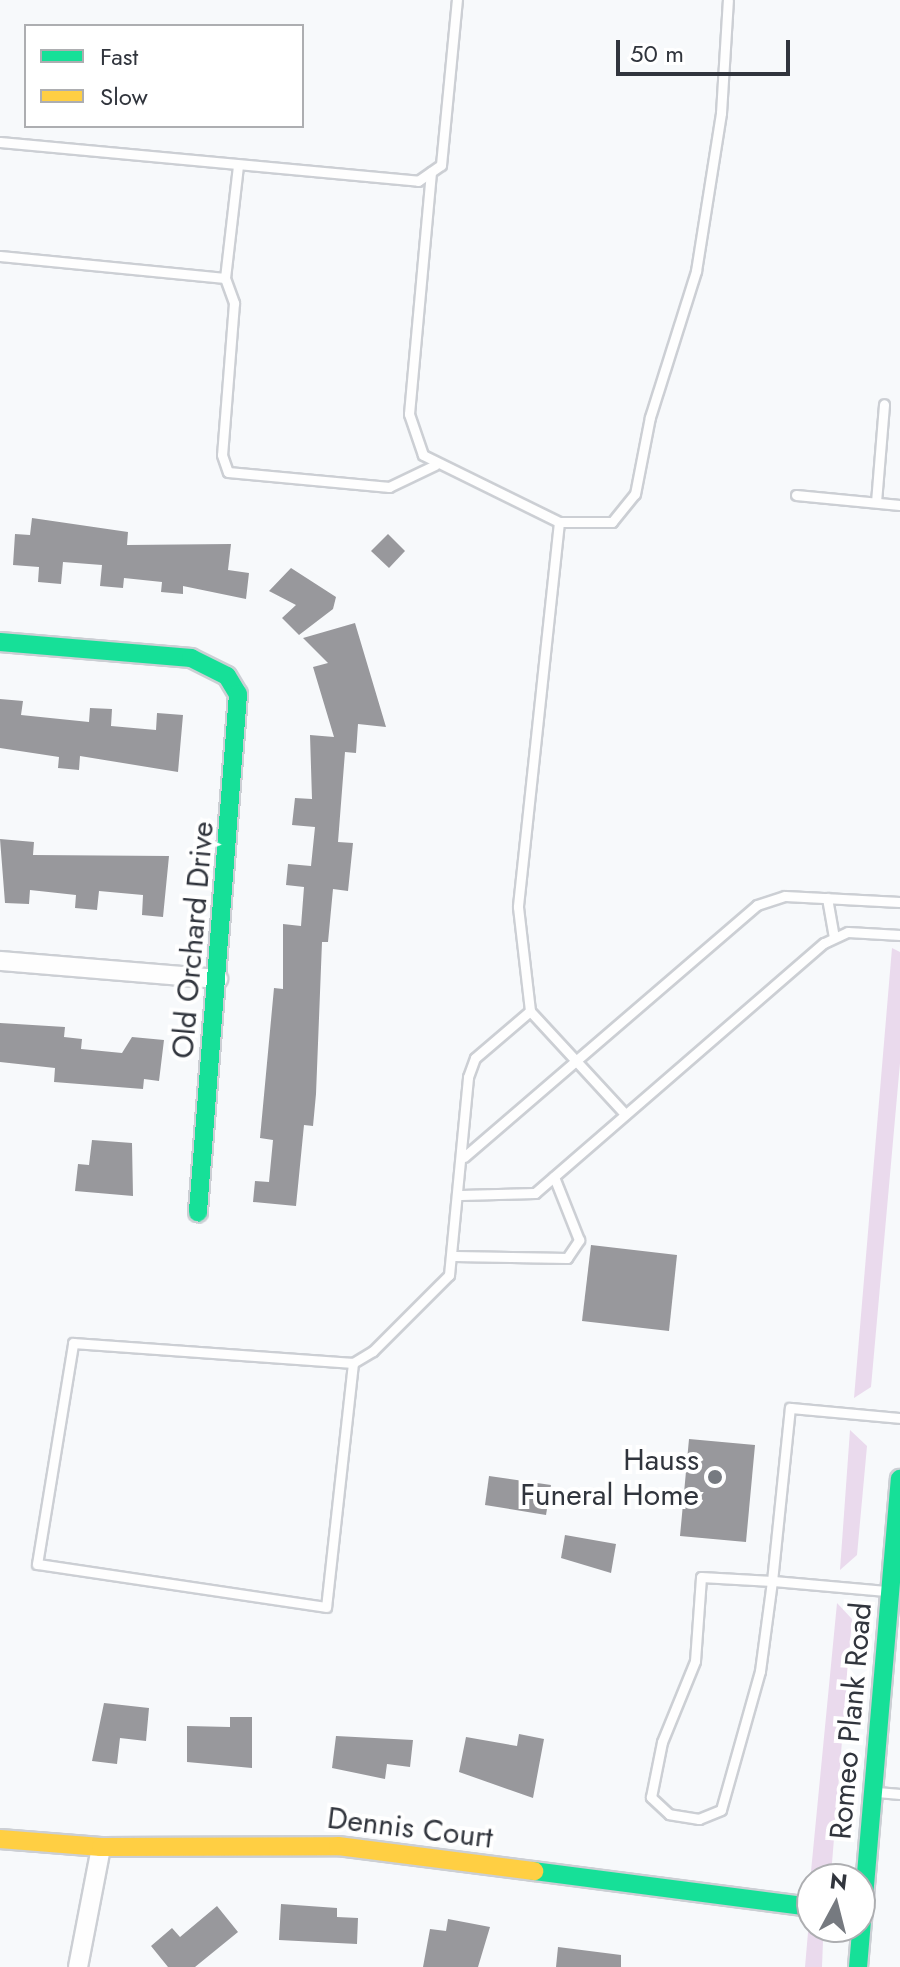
<!DOCTYPE html>
<html>
<head>
<meta charset="utf-8">
<style>
  body { margin:0 }
  #map { position:relative; width:900px; height:1967px; overflow:hidden; background:#f7f9fb; font-family:Jost,sans-serif }
  div>[style] { position:absolute }
  .green>* { inset:0; background:#eadaed }
  .building>* { inset:0; background:#98989c }
  .roads { filter:drop-shadow(2px 0 #cccfd4) drop-shadow(-2px 0 #cccfd4) drop-shadow(0 2px #cccfd4) drop-shadow(0 -2px #cccfd4) }
  .lane>* { height:9px; margin:-4.5px; padding:0 4.5px; transform-origin:4.5px; border-radius:4.5px; background:#fefefe }
  .street>* { height:18px; margin:-9px; padding:0 9px; transform-origin:9px; border-radius:9px; background:#fefefe }
  .fast>* { height:18px; margin:-9px; padding:0 9px; transform-origin:9px; border-radius:9px; background:#16e098 }
  .slow>* { height:18px; margin:-9px; padding:0 9px; transform-origin:9px; border-radius:9px; background:#ffcf43 }
  .dots>* { width:22px; height:22px; translate:-50% -50%; box-sizing:border-box; border:4px solid #fff; border-radius:50% }
  span { translate:-50% -50%; white-space:nowrap; text-align:center; line-height:1.15; -webkit-text-stroke:8px #fff; paint-order:stroke }
  .street-label { font-size:30px; color:#31353d }
  .poi-label { font-size:30px; color:#31353d }
  .right { translate:-100% -50%; text-align:right }
  .legend { position:absolute; left:24px; top:24px; width:280px; height:104px; box-sizing:border-box; background:#fff; border:2px solid #adaeb1; margin:0; padding:10px 14px; list-style:none; font-size:24px; color:#31353d }
  .legend li { display:flex; align-items:center; gap:16px; height:40px }
  .legend b { width:40px; border:2px solid #adaeb1 }
  .north { position:absolute; left:796px; top:1863px; width:80px; height:80px; box-sizing:border-box; background:#fff; border:2px solid #adaeb1; border-radius:50%; rotate:7deg; font-size:22px; font-weight:700; line-height:32px; text-align:center; color:#31353d }
  .north::after { content:''; display:block; margin:auto; width:28px; height:36px; background:#767a80; clip-path:polygon(50% 0,100% 100%,50% 72%,0 100%) }
  .scale { position:absolute; left:616px; top:40px; width:174px; height:36px; box-sizing:border-box; border:4px solid #31353d; border-top:0; padding-left:10px; font-size:24px; line-height:28px; white-space:nowrap; color:#31353d; -webkit-text-stroke:6px #fff; paint-order:stroke }
</style>
</head>
<body>
<div id="map">
  <div class="green">
    <i style="clip-path:polygon(892px 948px,900px 952px,900px 1063px,871px 1387px,854px 1398px)"></i>
    <i style="clip-path:polygon(850px 1430px,867px 1446px,857px 1555px,840px 1570px)"></i>
    <i style="clip-path:polygon(837px 1603px,852px 1619px,832px 1863px,827px 1879px,812px 1879px,809px 1892px)"></i>
    <i style="clip-path:polygon(809px 1921px,823px 1941px,822px 1967px,805px 1967px)"></i>
  </div>
  <div class="building">
    <i style="clip-path:polygon(32px 518px,128px 532px,127px 545px,231px 544px,228px 570px,249px 573px,246px 599px,183px 586px,183px 594px,161px 592px,162px 582px,124px 578px,123px 588px,100px 586px,102px 565px,63px 562px,61px 584px,38px 582px,39px 567px,13px 565px,15px 534px,30px 535px)"></i>
    <i style="clip-path:polygon(388px 534px,405px 551px,389px 568px,371px 551px)"></i>
    <i style="clip-path:polygon(291px 568px,336px 597px,333px 609px,299px 635px,282px 618px,296px 605px,269px 591px)"></i>
    <i style="clip-path:polygon(355px 623px,386px 727px,358px 724px,356px 753px,345px 752px,338px 842px,353px 843px,348px 891px,333px 889px,328px 942px,322px 942px,316px 1094px,313px 1126px,304px 1125px,296px 1206px,253px 1202px,255px 1181px,269px 1182px,273px 1140px,260px 1138px,274px 988px,283px 989px,283px 924px,301px 926px,304px 887px,286px 885px,288px 864px,311px 866px,315px 827px,292px 825px,295px 798px,312px 799px,310px 735px,334px 737px,313px 667px,328px 663px,303px 638px)"></i>
    <i style="clip-path:polygon(0 699px,23px 701px,21px 715px,89px 722px,90px 708px,112px 709px,111px 726px,156px 730px,157px 713px,183px 715px,178px 772px,80px 756px,79px 770px,58px 768px,59px 757px,0 748px)"></i>
    <i style="clip-path:polygon(0 839px,34px 842px,33px 855px,169px 856px,163px 917px,142px 915px,143px 895px,99px 891px,97px 910px,75px 908px,76px 895px,30px 890px,29px 904px,5px 903px)"></i>
    <i style="clip-path:polygon(0 1023px,65px 1027px,64px 1037px,82px 1039px,81px 1049px,122px 1053px,132px 1037px,164px 1040px,159px 1081px,144px 1079px,143px 1089px,54px 1082px,55px 1068px,0 1062px)"></i>
    <i style="clip-path:polygon(92px 1140px,132px 1143px,133px 1196px,75px 1191px,78px 1164px,89px 1165px)"></i>
    <i style="clip-path:polygon(591px 1245px,677px 1255px,669px 1331px,582px 1321px)"></i>
    <i style="clip-path:polygon(689px 1439px,755px 1445px,746px 1542px,680px 1536px)"></i>
    <i style="clip-path:polygon(489px 1476px,551px 1485px,546px 1515px,485px 1505px)"></i>
    <i style="clip-path:polygon(565px 1535px,616px 1544px,611px 1573px,561px 1558px)"></i>
    <i style="clip-path:polygon(104px 1703px,149px 1708px,146px 1741px,120px 1738px,117px 1764px,92px 1761px)"></i>
    <i style="clip-path:polygon(230px 1717px,252px 1717px,252px 1768px,187px 1762px,187px 1726px,230px 1727px)"></i>
    <i style="clip-path:polygon(519px 1734px,544px 1739px,533px 1798px,459px 1772px,466px 1737px,517px 1746px)"></i>
    <i style="clip-path:polygon(336px 1736px,413px 1740px,410px 1767px,387px 1764px,385px 1779px,332px 1768px)"></i>
    <i style="clip-path:polygon(281px 1904px,337px 1908px,337px 1917px,358px 1918px,357px 1944px,279px 1940px)"></i>
    <i style="clip-path:polygon(217px 1906px,238px 1932px,195px 1967px,168px 1967px,151px 1946px,172px 1928px,180px 1937px)"></i>
    <i style="clip-path:polygon(448px 1919px,490px 1927px,478px 1967px,423px 1967px,430px 1929px,446px 1931px)"></i>
    <i style="clip-path:polygon(558px 1947px,621px 1955px,621px 1967px,556px 1967px)"></i>
  </div>
  <div class="roads">
    <div class="lane">
      <i style="left:0;top:142px;width:420px;rotate:5.3deg"></i>
      <i style="left:418px;top:181px;width:28px;rotate:-35deg"></i>
      <i style="left:441px;top:165px;width:166px;rotate:-84.5deg"></i>
      <i style="left:431px;top:172px;width:243px;rotate:95.2deg"></i>
      <i style="left:409px;top:414px;width:43px;rotate:71.1deg"></i>
      <i style="left:423px;top:455px;width:152px;rotate:26.2deg"></i>
      <i style="left:559px;top:522px;width:387px;rotate:96.1deg"></i>
      <i style="left:518px;top:907px;width:105px;rotate:83.4deg"></i>
      <i style="left:0;top:256px;width:226px;rotate:5.6deg"></i>
      <i style="left:225px;top:278px;width:27px;rotate:70deg"></i>
      <i style="left:234px;top:303px;width:152px;rotate:94.5deg"></i>
      <i style="left:222px;top:455px;width:18px;rotate:71deg"></i>
      <i style="left:228px;top:472px;width:162px;rotate:5.3deg"></i>
      <i style="left:389px;top:487px;width:51px;rotate:-25.6deg"></i>
      <i style="left:225px;top:278px;width:114px;rotate:-83.4deg"></i>
      <i style="left:796px;top:495px;width:104px;rotate:5.5deg"></i>
      <i style="left:876px;top:502px;width:98px;rotate:-85.3deg"></i>
      <i style="left:559px;top:522px;width:53px"></i>
      <i style="left:612px;top:522px;width:36px;rotate:-51deg"></i>
      <i style="left:635px;top:494px;width:78px;rotate:-79deg"></i>
      <i style="left:650px;top:417px;width:153px;rotate:-72.5deg"></i>
      <i style="left:696px;top:271px;width:160px;rotate:-81deg"></i>
      <i style="left:721px;top:113px;width:113px;rotate:-86.5deg"></i>
      <i style="left:827px;top:898px;width:39px;rotate:80deg"></i>
      <i style="left:464px;top:1157px;width:386px;rotate:-40.7deg"></i>
      <i style="left:757px;top:905px;width:29px;rotate:-18deg"></i>
      <i style="left:785px;top:896px;width:115px;rotate:3deg"></i>
      <i style="left:461px;top:1195px;width:74px;rotate:-1.5deg"></i>
      <i style="left:535px;top:1193px;width:382px;rotate:-40.9deg"></i>
      <i style="left:824px;top:943px;width:26px;rotate:-25deg"></i>
      <i style="left:848px;top:932px;width:52px;rotate:3.3deg"></i>
      <i style="left:455px;top:1256px;width:112px;rotate:1deg"></i>
      <i style="left:567px;top:1258px;width:22px;rotate:-56deg"></i>
      <i style="left:579px;top:1240px;width:68px;rotate:-111.6deg"></i>
      <i style="left:353px;top:1363px;width:245px;rotate:96.3deg"></i>
      <i style="left:326px;top:1607px;width:292px;rotate:-171.5deg"></i>
      <i style="left:37px;top:1564px;width:224px;rotate:-80.7deg"></i>
      <i style="left:73px;top:1343px;width:281px;rotate:4.1deg"></i>
      <i style="left:353px;top:1363px;width:23px;rotate:-31deg"></i>
      <i style="left:373px;top:1351px;width:107px;rotate:-45deg"></i>
      <i style="left:449px;top:1275px;width:199px;rotate:-84.5deg"></i>
      <i style="left:468px;top:1077px;width:20px;rotate:-70deg"></i>
      <i style="left:475px;top:1058px;width:72px;rotate:-40.5deg"></i>
      <i style="left:530px;top:1011px;width:140px;rotate:47.3deg"></i>
      <i style="left:701px;top:1577px;width:71px;rotate:3.2deg"></i>
      <i style="left:772px;top:1581px;width:91px;rotate:97.6deg"></i>
      <i style="left:760px;top:1671px;width:144px;rotate:105.7deg"></i>
      <i style="left:721px;top:1810px;width:24px;rotate:158deg"></i>
      <i style="left:699px;top:1819px;width:30px;rotate:-171deg"></i>
      <i style="left:669px;top:1814px;width:25px;rotate:-137deg"></i>
      <i style="left:651px;top:1797px;width:56px;rotate:-78.7deg"></i>
      <i style="left:662px;top:1742px;width:87px;rotate:-67.8deg"></i>
      <i style="left:695px;top:1661px;width:84px;rotate:-85.9deg"></i>
      <i style="left:887px;top:1591px;width:115px;rotate:-175deg"></i>
      <i style="left:772px;top:1581px;width:174px;rotate:-84.1deg"></i>
      <i style="left:790px;top:1408px;width:110px;rotate:5.2deg"></i>
      <i style="left:877px;top:1792px;width:23px;rotate:5deg"></i>
    </div>
    <div class="street">
      <i style="left:0;top:961px;width:219px;rotate:4.7deg"></i>
      <i style="left:78px;top:1967px;width:122px;rotate:-79.1deg"></i>
    </div>
    <div class="fast">
      <i style="left:0;top:642px;width:192px;rotate:4.8deg"></i>
      <i style="left:191px;top:658px;width:40px;rotate:26.6deg"></i>
      <i style="left:227px;top:676px;width:21px;rotate:59deg"></i>
      <i style="left:238px;top:694px;width:520px;rotate:94.42deg"></i>
      <i style="left:534px;top:1871px;width:280px;rotate:7.4deg"></i>
      <i style="left:858px;top:1967px;width:490px;rotate:-85.1deg"></i>
    </div>
    <div class="slow">
      <i style="left:0;top:1839px;width:101px;rotate:4.5deg"></i>
      <i style="left:101px;top:1847px;width:237px;rotate:-0.2deg"></i>
      <i style="left:338px;top:1846px;width:198px;rotate:7.3deg"></i>
    </div>
  </div>
  <div class="dots">
    <i style="left:715px;top:1477px;background:#767a80"></i>
  </div>
  <div class="street-label">
    <span style="left:193px;top:940px;rotate:-85deg">Old Orchard Drive</span>
    <span style="left:851px;top:1721px;rotate:-85deg">Romeo Plank Road</span>
    <span style="left:410px;top:1828px;rotate:7deg">Dennis Court</span>
  </div>
  <div class="poi-label">
    <span class="right" style="left:699px;top:1477px">Hauss<br>Funeral Home</span>
  </div>
  <ul class="legend">
  <li><b style="height:10px;background:#16e098"></b>Fast</li>
  <li><b style="height:10px;background:#ffcf43"></b>Slow</li>
  </ul>
  <div class="north">N</div>
  <div class="scale">50 m</div>
</div>
</body>
</html>
